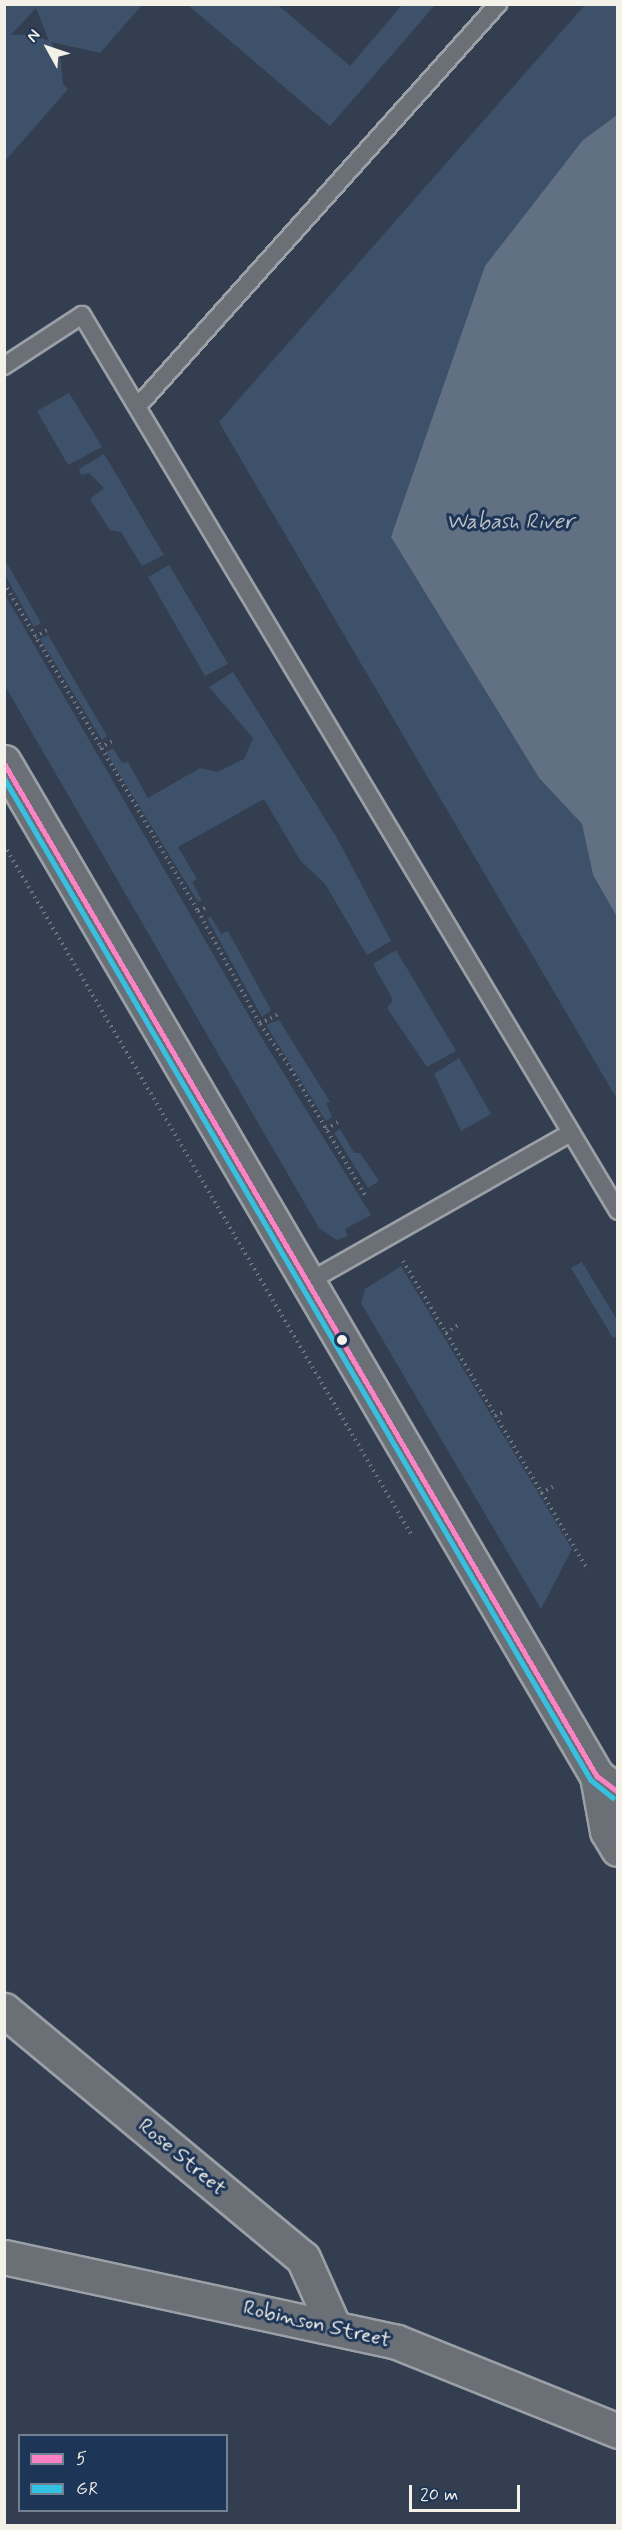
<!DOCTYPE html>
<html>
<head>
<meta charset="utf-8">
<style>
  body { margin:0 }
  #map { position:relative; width:622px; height:2530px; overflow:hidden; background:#333f50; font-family:Mynerve,sans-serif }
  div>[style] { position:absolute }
  .green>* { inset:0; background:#3e516b }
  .water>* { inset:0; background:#627083 }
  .path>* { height:4px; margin-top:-2px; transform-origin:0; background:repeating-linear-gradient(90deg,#72777f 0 1.5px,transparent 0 6px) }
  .roads { filter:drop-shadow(2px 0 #9ba0a6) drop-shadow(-2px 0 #9ba0a6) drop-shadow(0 2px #9ba0a6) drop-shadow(0 -2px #9ba0a6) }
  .service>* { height:16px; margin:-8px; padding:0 8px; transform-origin:8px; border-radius:8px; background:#6b7077 }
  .minor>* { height:33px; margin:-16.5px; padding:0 16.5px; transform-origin:16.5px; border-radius:16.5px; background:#6b7077 }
  .tertiary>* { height:33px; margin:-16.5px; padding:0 16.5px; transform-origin:16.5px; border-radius:16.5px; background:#6b7077 }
  .secondary>* { height:33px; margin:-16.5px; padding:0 16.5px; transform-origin:16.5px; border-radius:16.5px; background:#6b7077 }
  .bus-1>* { height:4.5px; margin:-2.25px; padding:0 2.25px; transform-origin:2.25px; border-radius:2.25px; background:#ff80c5 }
  .bus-2>* { height:4.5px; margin:-2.25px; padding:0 2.25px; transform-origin:2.25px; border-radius:2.25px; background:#33c2e2 }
  .dots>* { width:16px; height:16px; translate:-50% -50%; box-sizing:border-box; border:3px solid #1d3557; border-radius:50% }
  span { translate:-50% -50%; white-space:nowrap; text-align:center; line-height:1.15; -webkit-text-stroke:6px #1d3557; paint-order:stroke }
  .street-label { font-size:21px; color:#f4f1e8 }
  .water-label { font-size:22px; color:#bcbfc2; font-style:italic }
  .frame { position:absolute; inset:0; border:6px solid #f4f1e8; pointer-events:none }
  .legend { position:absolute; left:18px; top:2434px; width:210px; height:78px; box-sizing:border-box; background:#1d3557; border:2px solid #738091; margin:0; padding:8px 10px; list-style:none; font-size:18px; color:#f4f1e8 }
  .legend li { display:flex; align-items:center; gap:12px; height:30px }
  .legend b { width:30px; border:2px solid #738091 }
  .north { position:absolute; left:18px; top:18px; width:60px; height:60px; -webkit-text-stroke:4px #1d3557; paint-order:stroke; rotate:310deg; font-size:16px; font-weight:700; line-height:24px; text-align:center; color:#f4f1e8 }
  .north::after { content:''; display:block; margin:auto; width:21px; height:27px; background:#f4f1e8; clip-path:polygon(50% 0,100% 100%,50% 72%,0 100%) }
  .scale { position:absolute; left:409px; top:2485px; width:111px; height:27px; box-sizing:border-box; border:3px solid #f4f1e8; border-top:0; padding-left:8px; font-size:18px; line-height:21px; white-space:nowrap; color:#f4f1e8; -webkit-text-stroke:4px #1d3557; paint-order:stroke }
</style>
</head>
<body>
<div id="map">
  <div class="green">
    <i style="clip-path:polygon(evenodd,4px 5px,142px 5px,100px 53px,51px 42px,61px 60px,63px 84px,68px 89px,5px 161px,4px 5px,36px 8px,49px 41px,31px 34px,11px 35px,36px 8px)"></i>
    <i style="clip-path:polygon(188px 5px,278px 5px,350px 66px,402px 5px,435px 5px,330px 126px)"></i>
    <i style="clip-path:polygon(585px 5px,617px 5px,617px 115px,583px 140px,391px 537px,539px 778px,582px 824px,593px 875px,617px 917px,617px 1099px,219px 422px)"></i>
    <i style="clip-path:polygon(69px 393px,102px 447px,68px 465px,37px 411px)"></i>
    <i style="clip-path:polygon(104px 454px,164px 555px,142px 566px,121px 532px,110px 530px,90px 499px,104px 488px,89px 473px,81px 475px,79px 469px)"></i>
    <i style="clip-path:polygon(5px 560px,41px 623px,34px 627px,5px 575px)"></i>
    <i style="clip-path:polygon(169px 565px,228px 664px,205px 676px,148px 577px)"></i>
    <i style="clip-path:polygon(4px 593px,260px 1035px,371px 1215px,345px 1229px,348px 1236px,337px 1240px,319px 1228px,5px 686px)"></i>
    <i style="clip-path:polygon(48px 635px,107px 736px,102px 740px,40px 639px)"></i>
    <i style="clip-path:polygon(233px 672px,337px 838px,391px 941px,367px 955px,325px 884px,300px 860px,264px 799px,178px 847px,197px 879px,192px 882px,202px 900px,198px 902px,106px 752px,113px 748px,122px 763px,128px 762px,148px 798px,200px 768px,217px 772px,244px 759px,253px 738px,209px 687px)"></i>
    <i style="clip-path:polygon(211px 917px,221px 934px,228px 931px,271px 1010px,262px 1017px,207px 918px)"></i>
    <i style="clip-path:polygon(396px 950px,456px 1051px,427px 1067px,387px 1008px,393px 1000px,373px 964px)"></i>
    <i style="clip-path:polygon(279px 1020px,330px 1102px,326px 1103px,332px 1117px,326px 1121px,266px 1025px)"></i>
    <i style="clip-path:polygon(459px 1058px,491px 1114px,461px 1131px,434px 1074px)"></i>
    <i style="clip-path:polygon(340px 1129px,354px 1153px,360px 1153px,379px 1181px,368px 1188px,334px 1133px)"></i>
    <i style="clip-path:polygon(582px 1262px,617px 1320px,617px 1336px,613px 1338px,571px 1268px)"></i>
    <i style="clip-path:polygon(401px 1266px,572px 1549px,541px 1609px,361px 1303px,365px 1289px)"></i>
  </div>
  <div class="water">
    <i style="clip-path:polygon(617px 115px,617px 917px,593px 875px,582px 824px,539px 778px,391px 537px,485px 266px,583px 140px)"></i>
  </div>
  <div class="path">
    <i style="left:4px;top:583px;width:381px;rotate:59.4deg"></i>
    <i style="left:198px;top:911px;width:129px;rotate:61.2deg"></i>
    <i style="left:260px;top:1024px;width:55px;rotate:55.4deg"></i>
    <i style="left:291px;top:1069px;width:148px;rotate:59.6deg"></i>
    <i style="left:35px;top:637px;width:16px;rotate:-30deg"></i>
    <i style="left:100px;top:748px;width:14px;rotate:-30deg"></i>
    <i style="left:4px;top:845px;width:800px;rotate:59.43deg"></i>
    <i style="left:198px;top:911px;width:10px;rotate:-24deg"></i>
    <i style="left:260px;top:1024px;width:21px;rotate:-29deg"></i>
    <i style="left:326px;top:1129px;width:14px;rotate:-30deg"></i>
    <i style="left:403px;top:1261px;width:360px;rotate:59.1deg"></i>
    <i style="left:446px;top:1333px;width:15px;rotate:-32deg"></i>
    <i style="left:495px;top:1416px;width:10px;rotate:-24deg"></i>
    <i style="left:541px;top:1493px;width:15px;rotate:-28deg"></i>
  </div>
  <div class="roads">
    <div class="service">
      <i style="left:4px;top:366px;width:93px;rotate:-33.2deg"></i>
      <i style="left:82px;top:315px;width:1044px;rotate:59.11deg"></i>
      <i style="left:138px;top:406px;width:540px;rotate:-48.15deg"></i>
      <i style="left:310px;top:1281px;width:300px;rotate:-29.6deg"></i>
    </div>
    <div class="minor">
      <i style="left:4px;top:2010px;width:388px;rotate:39.7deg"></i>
      <i style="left:303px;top:2258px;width:73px;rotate:65.9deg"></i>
    </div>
    <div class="tertiary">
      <i style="left:4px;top:2257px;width:402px;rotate:12.2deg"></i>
      <i style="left:397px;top:2342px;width:238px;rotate:21.9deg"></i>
    </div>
    <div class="secondary">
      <i style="left:4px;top:762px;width:1175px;rotate:59.68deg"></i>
      <i style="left:597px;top:1776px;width:26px;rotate:37deg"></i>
      <i style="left:597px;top:1776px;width:56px;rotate:79.7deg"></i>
      <i style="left:607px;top:1831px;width:21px;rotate:59deg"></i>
    </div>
  </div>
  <div class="bus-1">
    <i style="left:4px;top:763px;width:1174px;rotate:59.66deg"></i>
    <i style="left:597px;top:1776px;width:26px;rotate:37deg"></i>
  </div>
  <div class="bus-2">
    <i style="left:4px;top:778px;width:1161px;rotate:59.64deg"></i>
    <i style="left:591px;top:1780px;width:28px;rotate:39deg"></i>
  </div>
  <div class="dots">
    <i style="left:342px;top:1340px;background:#f4f1e8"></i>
  </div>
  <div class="street-label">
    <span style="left:182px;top:2157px;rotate:40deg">Rose Street</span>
    <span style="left:317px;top:2324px;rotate:13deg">Robinson Street</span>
  </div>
  <div class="water-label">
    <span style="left:510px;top:523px">Wabash River</span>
  </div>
  <div class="frame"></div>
  <ul class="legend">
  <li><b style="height:8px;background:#ff80c5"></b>5</li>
  <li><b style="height:8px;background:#33c2e2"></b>GR</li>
  </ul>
  <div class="north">N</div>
  <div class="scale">20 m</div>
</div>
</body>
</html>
